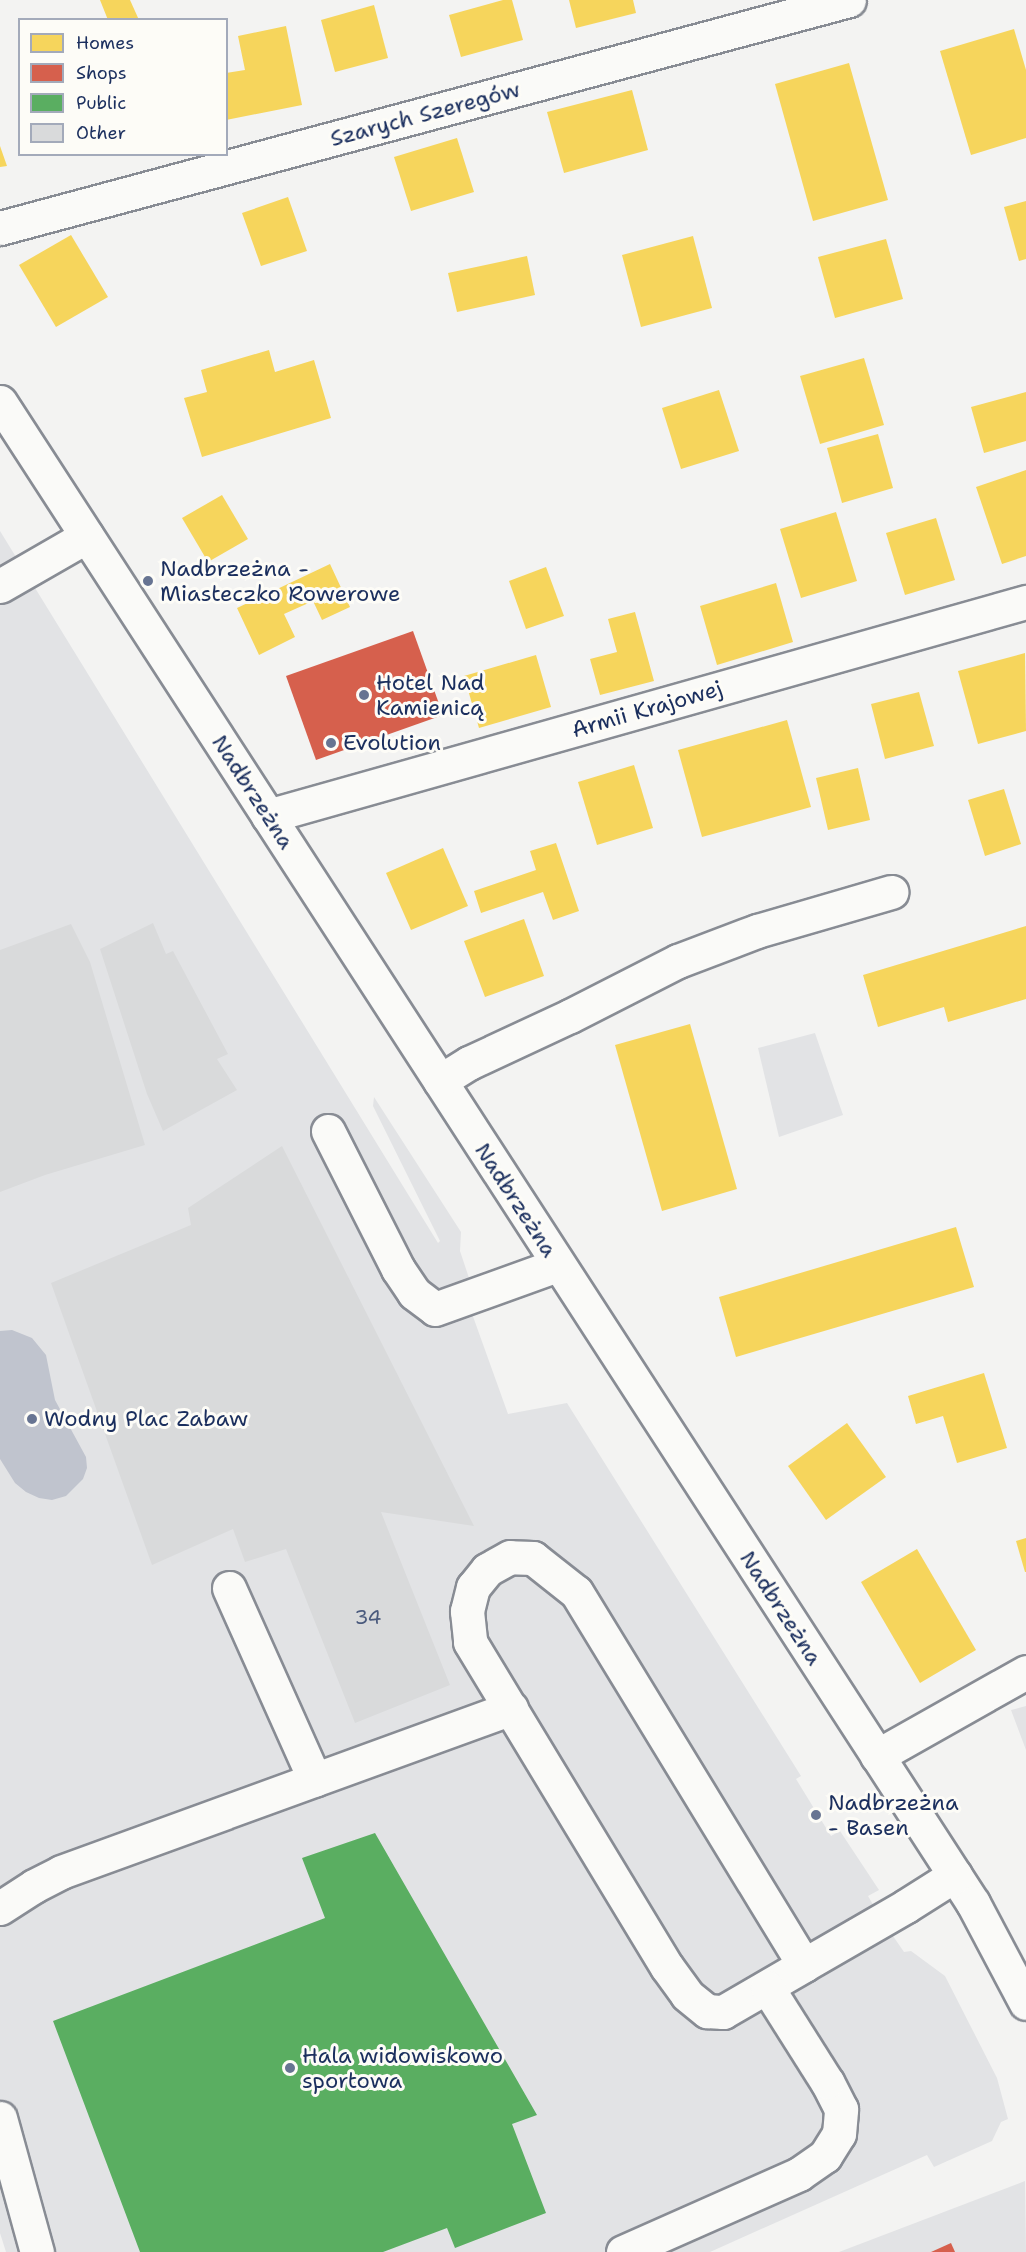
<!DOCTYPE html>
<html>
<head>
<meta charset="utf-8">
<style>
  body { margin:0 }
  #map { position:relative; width:1026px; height:2252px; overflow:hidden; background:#f3f3f2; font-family:"Shantell Sans",sans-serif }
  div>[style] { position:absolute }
  .built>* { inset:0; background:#e3e3e5 }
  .green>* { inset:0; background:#e2e3e5 }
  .water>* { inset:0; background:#c0c4ce }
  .homes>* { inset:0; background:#f6d55c }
  .shops>* { inset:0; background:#d6604d }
  .public>* { inset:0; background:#5aae61 }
  .building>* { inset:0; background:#d9dadb }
  .roads { filter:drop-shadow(2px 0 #888c94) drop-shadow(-2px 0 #888c94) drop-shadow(0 2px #888c94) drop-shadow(0 -2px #888c94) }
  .minor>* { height:33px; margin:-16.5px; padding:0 16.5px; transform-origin:16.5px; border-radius:16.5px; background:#fafaf8 }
  .dots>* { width:16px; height:16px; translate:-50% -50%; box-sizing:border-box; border:3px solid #fdfcf7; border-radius:50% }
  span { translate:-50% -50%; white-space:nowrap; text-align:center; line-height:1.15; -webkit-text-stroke:6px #fdfcf7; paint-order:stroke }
  .number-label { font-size:20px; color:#4a5a7d }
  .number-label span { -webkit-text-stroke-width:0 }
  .street-label { font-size:22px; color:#1b2f5e }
  .poi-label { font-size:22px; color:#1b2f5e }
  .left { translate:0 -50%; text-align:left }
  .legend { position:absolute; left:18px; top:18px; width:210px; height:138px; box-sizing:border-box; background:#fdfcf7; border:2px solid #a3aaba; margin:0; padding:8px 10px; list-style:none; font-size:18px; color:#1b2f5e }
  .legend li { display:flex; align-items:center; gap:12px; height:30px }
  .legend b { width:30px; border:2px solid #a3aaba }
</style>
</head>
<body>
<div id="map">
  <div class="built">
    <i style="clip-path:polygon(1026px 1706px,1026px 1750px,1011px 1710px)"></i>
  </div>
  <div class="green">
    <i style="clip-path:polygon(0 531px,438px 1243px,440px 1241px,373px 1106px,374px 1097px,461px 1232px,460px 1251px,470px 1281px,461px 1283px,508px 1414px,567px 1403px,801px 1776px,796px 1779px,831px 1836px,840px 1831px,879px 1890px,868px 1896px,882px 1920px,904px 1952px,911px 1951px,945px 1976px,997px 2078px,1008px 2119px,1001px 2122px,992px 2141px,934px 2167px,927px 2155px,710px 2252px,6px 2252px,0 2233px)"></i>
    <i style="clip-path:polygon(815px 1033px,843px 1115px,779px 1137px,758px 1048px)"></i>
    <i style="clip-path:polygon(1025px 2181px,1026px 2252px,839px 2252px)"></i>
  </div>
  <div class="water">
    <i style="clip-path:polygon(12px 1330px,32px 1338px,46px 1355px,55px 1400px,86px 1457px,87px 1468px,83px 1479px,66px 1496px,52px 1500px,39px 1498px,26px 1492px,15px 1483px,0 1459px,0 1331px)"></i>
  </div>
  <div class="homes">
    <i style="clip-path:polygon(100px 0,130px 0,139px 20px,108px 20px)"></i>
    <i style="clip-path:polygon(503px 0,512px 0,523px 40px,461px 57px,449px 15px)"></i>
    <i style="clip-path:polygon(569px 0,633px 0,636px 13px,576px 28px)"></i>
    <i style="clip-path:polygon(374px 5px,388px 58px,335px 72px,321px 20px)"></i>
    <i style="clip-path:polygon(286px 26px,302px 105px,226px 120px,226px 73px,245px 70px,238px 36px)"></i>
    <i style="clip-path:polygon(1014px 29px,1026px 70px,1026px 138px,971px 155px,940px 51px)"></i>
    <i style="clip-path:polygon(849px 63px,888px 200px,813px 221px,775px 84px)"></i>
    <i style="clip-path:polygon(632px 90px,648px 150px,564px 173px,547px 112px)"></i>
    <i style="clip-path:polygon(457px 138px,474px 192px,411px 211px,394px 157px)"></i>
    <i style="clip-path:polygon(0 146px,7px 166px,0 167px)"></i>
    <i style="clip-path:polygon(288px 197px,307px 251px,261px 266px,242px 213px)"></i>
    <i style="clip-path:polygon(1026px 201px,1026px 259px,1019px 261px,1004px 207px)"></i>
    <i style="clip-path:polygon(71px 235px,108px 297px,56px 327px,19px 265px)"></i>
    <i style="clip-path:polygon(693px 236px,712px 308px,641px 327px,622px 255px)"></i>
    <i style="clip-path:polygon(886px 239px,903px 299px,835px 318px,818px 257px)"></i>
    <i style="clip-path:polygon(527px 256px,535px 295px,457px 312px,448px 273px)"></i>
    <i style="clip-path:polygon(269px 350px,275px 372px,314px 360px,331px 418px,202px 457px,184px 398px,207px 392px,201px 370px)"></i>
    <i style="clip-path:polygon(864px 358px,884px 425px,820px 444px,800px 376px)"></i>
    <i style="clip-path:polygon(719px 390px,739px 451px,681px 469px,662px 408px)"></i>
    <i style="clip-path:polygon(1026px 392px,1026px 441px,984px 453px,971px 407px)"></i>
    <i style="clip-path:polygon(878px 434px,893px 488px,842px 503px,827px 448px)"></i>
    <i style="clip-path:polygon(1026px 470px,1026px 556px,1002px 564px,976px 487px)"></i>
    <i style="clip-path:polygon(222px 495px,248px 539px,208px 562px,182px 518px)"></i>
    <i style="clip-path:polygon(836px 512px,857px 581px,801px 598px,780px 529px)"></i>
    <i style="clip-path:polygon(936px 518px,955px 580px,905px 595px,886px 533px)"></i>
    <i style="clip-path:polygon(330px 564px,350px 607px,322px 620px,313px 601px,284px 614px,295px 637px,259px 655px,237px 608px)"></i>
    <i style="clip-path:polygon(546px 567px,564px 616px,526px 629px,509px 581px)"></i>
    <i style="clip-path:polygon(776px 583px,793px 642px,717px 665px,700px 606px)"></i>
    <i style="clip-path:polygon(635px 612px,654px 681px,600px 695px,590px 659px,617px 652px,608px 619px)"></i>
    <i style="clip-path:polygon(1025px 653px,1026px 731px,978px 744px,958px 671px)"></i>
    <i style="clip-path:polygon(536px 655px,551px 707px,479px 728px,464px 676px)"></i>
    <i style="clip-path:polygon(919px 692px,934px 746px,885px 759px,871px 704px)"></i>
    <i style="clip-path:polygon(787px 720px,811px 807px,702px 837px,678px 750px)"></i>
    <i style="clip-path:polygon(634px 765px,653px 828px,597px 845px,578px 782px)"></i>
    <i style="clip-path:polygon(858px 768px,870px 820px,828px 830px,816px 778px)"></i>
    <i style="clip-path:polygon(1004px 789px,1021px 844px,985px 856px,968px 800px)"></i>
    <i style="clip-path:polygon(556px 843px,579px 911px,553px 920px,543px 892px,481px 913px,474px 891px,536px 870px,530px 851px)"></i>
    <i style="clip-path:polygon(443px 848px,468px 906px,411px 930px,386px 873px)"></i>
    <i style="clip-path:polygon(524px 919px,544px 976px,485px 997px,464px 941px)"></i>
    <i style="clip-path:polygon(1026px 926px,1026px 999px,948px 1022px,944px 1007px,878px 1027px,863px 975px)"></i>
    <i style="clip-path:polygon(690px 1024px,737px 1189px,662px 1211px,615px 1045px)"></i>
    <i style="clip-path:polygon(956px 1227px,974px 1287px,736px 1357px,719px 1297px)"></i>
    <i style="clip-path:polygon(984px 1373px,1007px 1448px,957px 1463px,943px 1416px,916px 1424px,908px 1396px)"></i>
    <i style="clip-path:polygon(847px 1423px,886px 1477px,826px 1520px,788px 1466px)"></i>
    <i style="clip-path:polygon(1026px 1538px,1026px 1572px,1025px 1572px,1016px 1541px)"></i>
    <i style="clip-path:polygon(917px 1549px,976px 1650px,920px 1683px,861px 1582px)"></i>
  </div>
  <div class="shops">
    <i style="clip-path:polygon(413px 631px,443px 715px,316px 760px,286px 676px)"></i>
    <i style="clip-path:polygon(951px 2243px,955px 2252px,931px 2252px)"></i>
  </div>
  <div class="public">
    <i style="clip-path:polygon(375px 1833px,537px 2115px,512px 2124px,546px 2213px,455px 2248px,447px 2228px,383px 2252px,140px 2252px,53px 2021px,325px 1918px,302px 1858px)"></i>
  </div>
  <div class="building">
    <i style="clip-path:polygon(153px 923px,166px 954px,173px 951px,228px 1054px,217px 1059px,237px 1090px,163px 1131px,147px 1094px,100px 949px)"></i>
    <i style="clip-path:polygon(71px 924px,90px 962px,145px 1145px,45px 1175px,0 1192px,0 950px)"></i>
    <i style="clip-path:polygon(282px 1146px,474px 1526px,381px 1512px,450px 1685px,355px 1723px,286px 1549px,245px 1562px,233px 1529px,152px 1565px,51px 1283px,191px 1225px,188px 1208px)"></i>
  </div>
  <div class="roads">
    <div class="minor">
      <i style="left:0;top:228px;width:879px;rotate:-15.03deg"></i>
      <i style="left:0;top:402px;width:1789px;rotate:57.05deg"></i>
      <i style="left:973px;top:1903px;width:113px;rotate:62.1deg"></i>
      <i style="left:0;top:586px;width:100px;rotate:-29.9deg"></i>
      <i style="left:268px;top:816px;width:788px;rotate:-15.77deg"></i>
      <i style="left:440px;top:1081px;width:34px;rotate:-32deg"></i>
      <i style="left:469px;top:1063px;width:111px;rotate:-25deg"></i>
      <i style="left:570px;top:1016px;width:121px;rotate:-27deg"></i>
      <i style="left:678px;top:961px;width:85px;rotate:-20.8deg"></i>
      <i style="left:757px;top:931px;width:140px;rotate:-16.2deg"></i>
      <i style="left:328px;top:1131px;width:155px;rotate:63.1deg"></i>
      <i style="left:398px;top:1269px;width:29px;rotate:56deg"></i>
      <i style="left:414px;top:1293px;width:26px;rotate:37deg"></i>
      <i style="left:435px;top:1309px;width:130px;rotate:-19.8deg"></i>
      <i style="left:229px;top:1588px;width:210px;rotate:65.9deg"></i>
      <i style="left:877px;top:1756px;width:171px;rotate:-29.4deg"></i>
      <i style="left:0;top:1908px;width:40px;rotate:-32.9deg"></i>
      <i style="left:34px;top:1886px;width:30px;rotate:-27deg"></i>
      <i style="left:61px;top:1872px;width:479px;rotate:-20deg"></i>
      <i style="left:804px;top:1965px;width:437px;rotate:-121.4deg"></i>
      <i style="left:576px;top:1592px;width:55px;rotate:-141.7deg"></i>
      <i style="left:533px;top:1558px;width:23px;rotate:-178deg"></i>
      <i style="left:510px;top:1557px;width:26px;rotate:151deg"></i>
      <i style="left:487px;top:1570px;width:22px;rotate:129deg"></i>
      <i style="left:473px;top:1587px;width:25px;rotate:104deg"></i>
      <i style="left:467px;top:1611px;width:31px;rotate:84deg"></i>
      <i style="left:470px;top:1642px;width:380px;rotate:58.8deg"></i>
      <i style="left:667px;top:1967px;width:34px;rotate:54deg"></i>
      <i style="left:687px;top:1995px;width:26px;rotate:39deg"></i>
      <i style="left:707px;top:2011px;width:16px;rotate:4deg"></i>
      <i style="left:723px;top:2012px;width:94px;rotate:-30.1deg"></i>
      <i style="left:804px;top:1965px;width:118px;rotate:-30deg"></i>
      <i style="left:906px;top:1906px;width:58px;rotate:-32.3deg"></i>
      <i style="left:0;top:2118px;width:139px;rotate:74.6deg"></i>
      <i style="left:623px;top:2252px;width:193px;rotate:-23.9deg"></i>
      <i style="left:799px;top:2174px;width:32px;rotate:-35deg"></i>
      <i style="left:825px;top:2156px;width:26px;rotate:-58deg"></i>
      <i style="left:839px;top:2134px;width:25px;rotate:-85deg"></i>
      <i style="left:841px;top:2109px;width:30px;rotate:-117deg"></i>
      <i style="left:827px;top:2082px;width:112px;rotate:-122.3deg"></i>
    </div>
  </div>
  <div class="dots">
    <i style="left:148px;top:581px;background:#677492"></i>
    <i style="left:364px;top:695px;background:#677492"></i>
    <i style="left:331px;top:743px;background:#677492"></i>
    <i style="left:32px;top:1419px;background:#677492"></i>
    <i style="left:816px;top:1815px;background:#677492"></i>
    <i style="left:290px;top:2068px;background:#677492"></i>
  </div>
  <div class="number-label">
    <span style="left:368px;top:1617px">34</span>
  </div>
  <div class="street-label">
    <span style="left:425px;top:114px;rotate:-15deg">Szarych Szeregów</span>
    <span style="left:647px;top:709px;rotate:-16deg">Armii Krajowej</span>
    <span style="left:253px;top:792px;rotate:57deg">Nadbrzeżna</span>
    <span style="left:516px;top:1200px;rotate:57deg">Nadbrzeżna</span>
    <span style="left:781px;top:1608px;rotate:57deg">Nadbrzeżna</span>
  </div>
  <div class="poi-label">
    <span class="left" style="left:160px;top:581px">Nadbrzeżna -<br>Miasteczko Rowerowe</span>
    <span class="left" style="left:376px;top:695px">Hotel Nad<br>Kamienicą</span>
    <span class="left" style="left:343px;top:743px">Evolution</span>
    <span class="left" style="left:44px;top:1419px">Wodny Plac Zabaw</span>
    <span class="left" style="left:828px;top:1815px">Nadbrzeżna<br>- Basen</span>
    <span class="left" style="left:302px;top:2068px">Hala widowiskowo<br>sportowa</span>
  </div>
  <ul class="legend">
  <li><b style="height:16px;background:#f6d55c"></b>Homes</li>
  <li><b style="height:16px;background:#d6604d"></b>Shops</li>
  <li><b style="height:16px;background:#5aae61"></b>Public</li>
  <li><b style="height:16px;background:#d9dadb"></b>Other</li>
  </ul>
</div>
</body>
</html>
